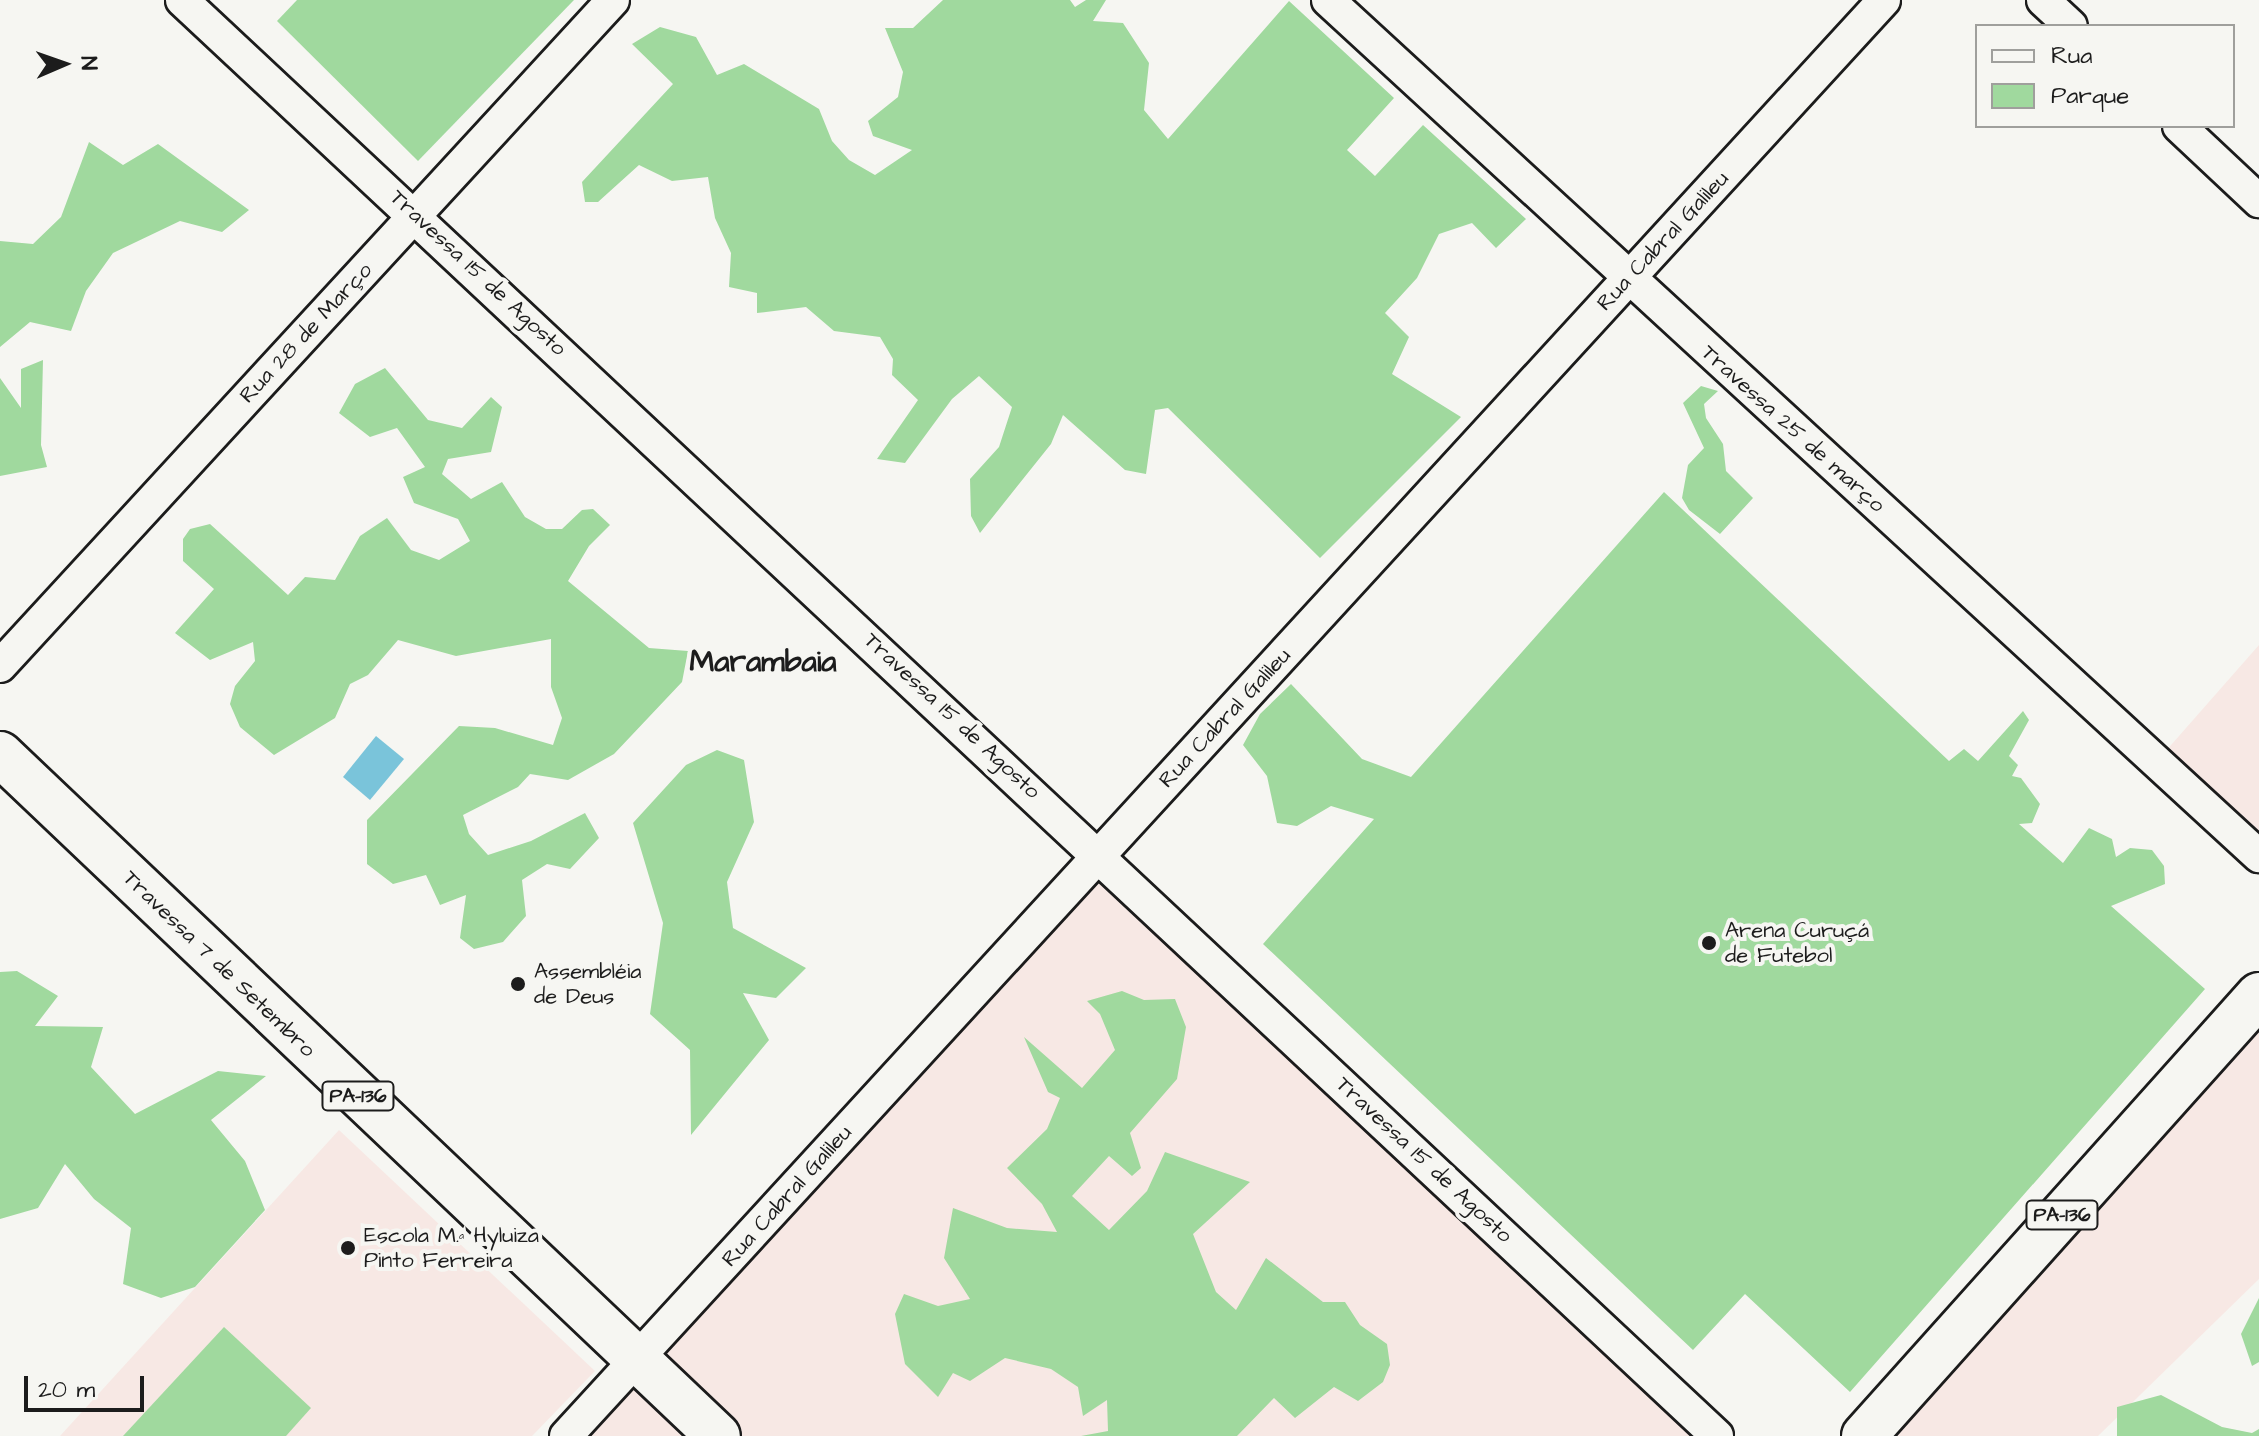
<!DOCTYPE html>
<html>
<head>
<meta charset="utf-8">
<style>
  body { margin:0 }
  #map { position:relative; width:2259px; height:1436px; overflow:hidden; background:#f6f6f2; font-family:"Architects Daughter",sans-serif }
  div>[style] { position:absolute }
  .built>* { inset:0; background:#f7e8e4 }
  .green>* { inset:0; background:#a0d99e }
  .water>* { inset:0; background:#7ac4da }
  .roads { filter:drop-shadow(2px 0 #1c1c1c) drop-shadow(-2px 0 #1c1c1c) drop-shadow(0 2px #1c1c1c) drop-shadow(0 -2px #1c1c1c) }
  .minor>* { height:32px; margin:-16px; padding:0 16px; transform-origin:16px; border-radius:16px; background:#f6f6f2 }
  .primary>* { height:44px; margin:-22px; padding:0 22px; transform-origin:22px; border-radius:22px; background:#f6f6f2 }
  .dots>* { width:22px; height:22px; translate:-50% -50%; box-sizing:border-box; border:4px solid #f6f6f2; border-radius:50% }
  span { translate:-50% -50%; white-space:nowrap; text-align:center; line-height:1.15; -webkit-text-stroke:8px #f6f6f2; paint-order:stroke }
  .shield-label span { padding:2px 6px; background:#f6f6f2; border:2px solid; border-radius:6px; -webkit-text-stroke-width:0 }
  .shield-label { font-size:20px; color:#1c1c1c; font-weight:700 }
  .street-label { font-size:22px; color:#1c1c1c }
  .poi-label { font-size:22px; color:#1c1c1c }
  .left { translate:0 -50%; text-align:left }
  .district-label { font-size:30px; color:#1c1c1c; font-weight:700 }
  .legend { position:absolute; left:1975px; top:24px; width:260px; height:104px; box-sizing:border-box; background:#f6f6f2; border:2px solid #9f9f9c; margin:0; padding:10px 14px; list-style:none; font-size:24px; color:#1c1c1c }
  .legend li { display:flex; align-items:center; gap:16px; height:40px }
  .legend b { width:40px; border:2px solid #9f9f9c }
  .north { position:absolute; left:24px; top:24px; width:80px; height:80px; -webkit-text-stroke:6px #f6f6f2; paint-order:stroke; rotate:88deg; font-size:22px; font-weight:700; line-height:32px; text-align:center; color:#1c1c1c }
  .north::after { content:''; display:block; margin:auto; width:28px; height:36px; background:#1c1c1c; clip-path:polygon(50% 0,100% 100%,50% 72%,0 100%) }
  .scale { position:absolute; left:24px; top:1376px; width:120px; height:36px; box-sizing:border-box; border:4px solid #1c1c1c; border-top:0; padding-left:10px; font-size:24px; line-height:28px; white-space:nowrap; color:#1c1c1c; -webkit-text-stroke:6px #f6f6f2; paint-order:stroke }
</style>
</head>
<body>
<div id="map">
  <div class="built">
    <i style="clip-path:polygon(2259px 645px,2259px 856px,2157px 761px)"></i>
    <i style="clip-path:polygon(1099px 854px,1722px 1436px,563px 1436px)"></i>
    <i style="clip-path:polygon(2259px 995px,2259px 1279px,2098px 1436px,1864px 1436px)"></i>
    <i style="clip-path:polygon(339px 1130px,595px 1371px,532px 1436px,60px 1436px)"></i>
  </div>
  <div class="green">
    <i style="clip-path:polygon(297px 0,574px 0,418px 161px,277px 21px)"></i>
    <i style="clip-path:polygon(943px 0,1070px 0,1075px 7px,1086px 0,1106px 0,1093px 21px,1123px 23px,1149px 63px,1144px 110px,1168px 139px,1289px 1px,1394px 98px,1347px 150px,1375px 176px,1423px 125px,1526px 219px,1496px 248px,1472px 223px,1439px 234px,1417px 278px,1385px 313px,1409px 337px,1392px 374px,1461px 417px,1320px 558px,1168px 408px,1155px 410px,1146px 474px,1125px 470px,1063px 415px,1051px 444px,980px 533px,971px 516px,970px 479px,999px 447px,1012px 407px,979px 376px,952px 399px,905px 463px,877px 459px,918px 400px,892px 375px,893px 359px,880px 337px,834px 331px,806px 307px,757px 313px,757px 293px,729px 287px,731px 253px,715px 218px,708px 177px,672px 181px,639px 165px,598px 202px,585px 202px,582px 182px,673px 84px,632px 44px,660px 27px,696px 37px,717px 75px,744px 64px,819px 109px,832px 141px,849px 160px,875px 175px,912px 150px,873px 136px,868px 121px,898px 97px,903px 72px,885px 28px,913px 28px)"></i>
    <i style="clip-path:polygon(89px 142px,123px 165px,158px 144px,249px 210px,222px 232px,180px 221px,113px 253px,86px 291px,71px 331px,30px 322px,0 347px,0 241px,33px 244px,61px 217px)"></i>
    <i style="clip-path:polygon(43px 360px,41px 445px,47px 467px,0 476px,0 378px,21px 408px,21px 369px)"></i>
    <i style="clip-path:polygon(385px 368px,428px 420px,462px 428px,491px 397px,502px 407px,491px 452px,448px 459px,442px 474px,471px 499px,502px 482px,525px 517px,546px 529px,562px 529px,582px 510px,593px 509px,610px 525px,589px 546px,568px 581px,649px 648px,688px 651px,682px 682px,614px 754px,568px 780px,530px 774px,518px 787px,463px 815px,469px 834px,488px 855px,531px 841px,585px 813px,599px 838px,570px 869px,547px 864px,522px 880px,526px 916px,503px 942px,474px 949px,460px 938px,466px 895px,440px 905px,426px 875px,393px 884px,367px 864px,367px 820px,459px 726px,495px 728px,553px 745px,562px 718px,551px 687px,551px 639px,456px 656px,398px 640px,368px 675px,350px 684px,335px 718px,274px 755px,240px 727px,230px 704px,235px 686px,255px 661px,253px 642px,210px 660px,175px 633px,214px 589px,183px 561px,183px 539px,190px 529px,210px 524px,288px 595px,305px 577px,335px 580px,360px 536px,387px 518px,411px 550px,439px 560px,470px 541px,458px 519px,414px 503px,403px 477px,425px 467px,397px 428px,370px 437px,339px 413px,355px 384px)"></i>
    <i style="clip-path:polygon(1701px 386px,1718px 391px,1704px 404px,1706px 418px,1723px 444px,1726px 471px,1753px 498px,1720px 534px,1689px 510px,1682px 498px,1688px 465px,1704px 448px,1683px 403px)"></i>
    <i style="clip-path:polygon(1664px 492px,1949px 761px,1964px 749px,1978px 761px,2023px 711px,2029px 720px,2009px 756px,2018px 765px,2012px 776px,2021px 778px,2040px 804px,2032px 823px,2019px 824px,2063px 863px,2089px 828px,2112px 839px,2116px 857px,2130px 848px,2152px 850px,2164px 866px,2165px 884px,2111px 906px,2205px 989px,1850px 1392px,1745px 1294px,1693px 1350px,1263px 944px,1374px 819px,1331px 806px,1297px 826px,1277px 823px,1267px 776px,1243px 745px,1260px 714px,1291px 684px,1362px 759px,1411px 777px)"></i>
    <i style="clip-path:polygon(717px 750px,744px 760px,754px 822px,727px 882px,733px 928px,806px 968px,776px 998px,743px 993px,769px 1040px,691px 1135px,690px 1050px,650px 1014px,663px 923px,633px 823px,686px 765px)"></i>
    <i style="clip-path:polygon(17px 971px,58px 996px,35px 1026px,103px 1027px,91px 1067px,135px 1114px,218px 1071px,266px 1076px,211px 1120px,245px 1161px,265px 1210px,195px 1287px,161px 1298px,123px 1284px,131px 1228px,94px 1199px,65px 1164px,38px 1208px,0 1219px,0 972px)"></i>
    <i style="clip-path:polygon(1122px 991px,1144px 1000px,1175px 999px,1186px 1027px,1177px 1079px,1130px 1133px,1141px 1168px,1132px 1176px,1109px 1156px,1072px 1196px,1109px 1230px,1147px 1191px,1165px 1152px,1250px 1182px,1193px 1234px,1216px 1292px,1236px 1310px,1266px 1258px,1323px 1302px,1345px 1302px,1360px 1325px,1387px 1344px,1390px 1365px,1383px 1382px,1358px 1401px,1334px 1387px,1295px 1418px,1274px 1398px,1237px 1436px,1081px 1436px,1108px 1431px,1107px 1400px,1083px 1416px,1078px 1387px,1051px 1369px,1005px 1358px,970px 1381px,953px 1373px,938px 1397px,905px 1364px,895px 1314px,904px 1294px,938px 1306px,970px 1299px,944px 1258px,953px 1208px,1007px 1228px,1057px 1232px,1042px 1204px,1007px 1168px,1047px 1129px,1060px 1098px,1048px 1092px,1024px 1037px,1082px 1088px,1115px 1050px,1100px 1014px,1087px 1001px)"></i>
    <i style="clip-path:polygon(2259px 1298px,2259px 1362px,2252px 1366px,2241px 1334px)"></i>
    <i style="clip-path:polygon(224px 1327px,311px 1408px,286px 1436px,123px 1436px)"></i>
    <i style="clip-path:polygon(2161px 1395px,2222px 1427px,2252px 1433px,2259px 1429px,2259px 1436px,2117px 1436px,2117px 1407px)"></i>
  </div>
  <div class="water">
    <i style="clip-path:polygon(376px 736px,404px 759px,370px 800px,343px 777px)"></i>
  </div>
  <div class="roads">
    <div class="minor">
      <i style="left:182px;top:0;width:2102px;rotate:43.09deg"></i>
      <i style="left:1328px;top:0;width:1265px;rotate:42.6deg"></i>
      <i style="left:2043px;top:0;width:38px;rotate:43deg"></i>
      <i style="left:2179px;top:126px;width:110px;rotate:43.2deg"></i>
      <i style="left:0;top:666px;width:905px;rotate:-47.37deg"></i>
      <i style="left:566px;top:1436px;width:1949px;rotate:-47.45deg"></i>
    </div>
    <div class="primary">
      <i style="left:0;top:754px;width:990px;rotate:43.53deg"></i>
      <i style="left:1864px;top:1436px;width:592px;rotate:-48.15deg"></i>
    </div>
  </div>
  <div class="dots">
    <i style="left:1709px;top:943px;background:#1c1c1c"></i>
    <i style="left:518px;top:984px;background:#1c1c1c"></i>
    <i style="left:348px;top:1248px;background:#1c1c1c"></i>
  </div>
  <div class="shield-label">
    <span style="left:358px;top:1096px">PA-136</span>
    <span style="left:2062px;top:1215px">PA-136</span>
  </div>
  <div class="street-label">
    <span style="left:1663px;top:241px;rotate:-47deg">Rua Cabral Galileu</span>
    <span style="left:478px;top:273px;rotate:43deg">Travessa 15 de Agosto</span>
    <span style="left:306px;top:333px;rotate:-47deg">Rua 28 de Março</span>
    <span style="left:1793px;top:429px;rotate:42deg">Travessa 25 de março</span>
    <span style="left:952px;top:716px;rotate:43deg">Travessa 15 de Agosto</span>
    <span style="left:1225px;top:718px;rotate:-47deg">Rua Cabral Galileu</span>
    <span style="left:219px;top:964px;rotate:44deg">Travessa 7 de Setembro</span>
    <span style="left:1424px;top:1160px;rotate:43deg">Travessa 15 de Agosto</span>
    <span style="left:787px;top:1196px;rotate:-48deg">Rua Cabral Galileu</span>
  </div>
  <div class="poi-label">
    <span class="left" style="left:1725px;top:943px">Arena Curuçá<br>de Futebol</span>
    <span class="left" style="left:534px;top:984px">Assembléia<br>de Deus</span>
    <span class="left" style="left:364px;top:1248px">Escola M.ª Hyluiza<br>Pinto Ferreira</span>
  </div>
  <div class="district-label">
    <span style="left:763px;top:662px">Marambaia</span>
  </div>
  <ul class="legend">
  <li><b style="height:10px;background:#f6f6f2"></b>Rua</li>
  <li><b style="height:22px;background:#a0d99e"></b>Parque</li>
  </ul>
  <div class="north">N</div>
  <div class="scale">20 m</div>
</div>
</body>
</html>
